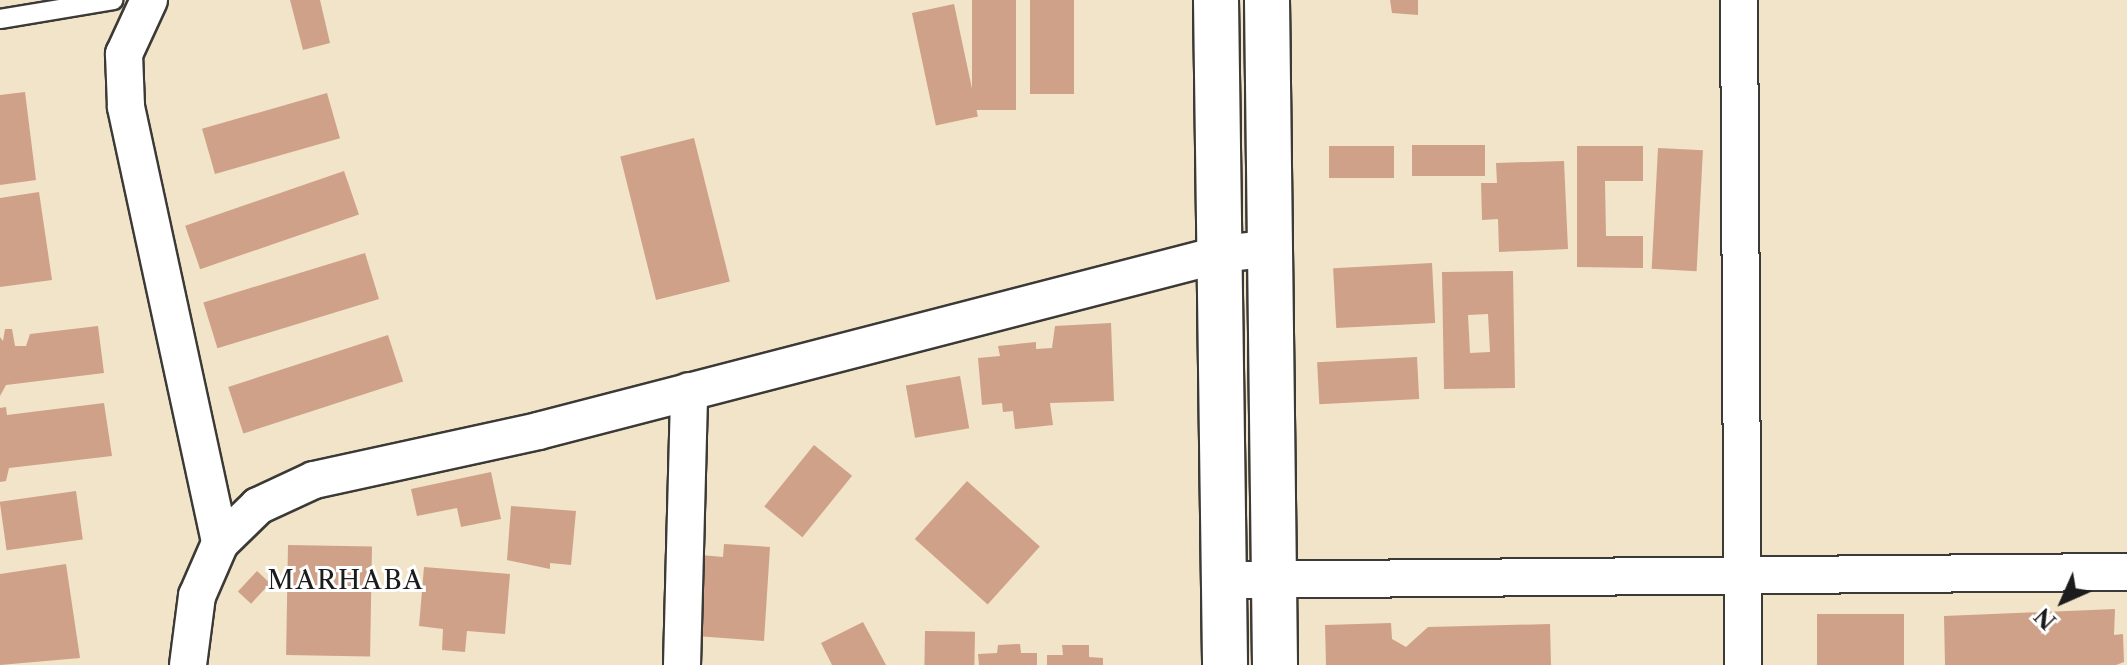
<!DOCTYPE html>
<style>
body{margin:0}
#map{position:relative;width:2127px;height:665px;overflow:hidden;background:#f1e4c9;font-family:"Libre Caslon Text",serif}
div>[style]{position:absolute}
.building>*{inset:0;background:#cfa188;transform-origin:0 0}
.roads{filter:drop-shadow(2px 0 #3c3a36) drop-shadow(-2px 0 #3c3a36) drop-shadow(0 2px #3c3a36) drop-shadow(0 -2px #3c3a36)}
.lane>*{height:18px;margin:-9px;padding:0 9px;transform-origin:9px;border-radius:9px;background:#fff}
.street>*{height:36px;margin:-18px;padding:0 18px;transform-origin:18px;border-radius:18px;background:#fff}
.secondary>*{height:44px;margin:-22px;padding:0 22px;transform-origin:22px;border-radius:22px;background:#fff}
span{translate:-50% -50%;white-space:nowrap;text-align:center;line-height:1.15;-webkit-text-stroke:6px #fff;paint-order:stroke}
.neighbourhood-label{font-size:26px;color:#1c1c1c;letter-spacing:2px}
.north{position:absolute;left:2023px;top:561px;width:80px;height:80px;-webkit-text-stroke:6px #fff;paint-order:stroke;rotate:225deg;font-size:22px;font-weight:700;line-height:32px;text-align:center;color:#1c1c1c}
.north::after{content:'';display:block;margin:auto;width:28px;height:36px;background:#1c1c1c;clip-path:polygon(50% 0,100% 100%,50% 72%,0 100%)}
</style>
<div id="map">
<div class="building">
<div style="clip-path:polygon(290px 0,320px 0,330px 43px,303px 50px)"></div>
<div style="left:972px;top:0;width:44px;height:110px"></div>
<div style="left:1030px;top:0;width:44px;height:94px"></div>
<div style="clip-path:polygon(1390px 0,1418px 0,1418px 15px,1392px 13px)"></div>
<div style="left:954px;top:4px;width:115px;height:43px;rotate:78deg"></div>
<div style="clip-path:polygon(25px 92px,36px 180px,0 185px,0 95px)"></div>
<div style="left:327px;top:93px;width:47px;height:130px;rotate:74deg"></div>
<div style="left:694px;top:138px;width:148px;height:76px;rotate:76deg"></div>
<div style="left:1412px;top:145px;width:73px;height:31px"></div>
<div style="left:1329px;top:146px;width:65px;height:32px"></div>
<div style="clip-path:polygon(1577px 146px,1643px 146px,1643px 181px,1605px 181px,1606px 236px,1643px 236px,1643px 268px,1577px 267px)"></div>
<div style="left:1658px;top:148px;width:45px;height:121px;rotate:3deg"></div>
<div style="clip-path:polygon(1564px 161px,1568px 249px,1499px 252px,1498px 219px,1482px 220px,1481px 183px,1497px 183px,1496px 163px)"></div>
<div style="left:344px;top:171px;width:46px;height:168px;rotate:71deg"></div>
<div style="clip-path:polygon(39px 192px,52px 280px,0 287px,0 198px)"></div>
<div style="left:365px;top:253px;width:48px;height:169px;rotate:73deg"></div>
<div style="left:1432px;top:263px;width:60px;height:99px;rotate:87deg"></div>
<div style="clip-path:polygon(evenodd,1513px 271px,1515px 388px,1444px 389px,1442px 272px,1513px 271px,1488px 314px,1490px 352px,1470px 353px,1468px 315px,1488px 314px)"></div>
<div style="clip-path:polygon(1111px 323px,1114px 401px,1050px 403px,1053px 425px,1015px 429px,1013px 411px,1003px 412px,1002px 403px,982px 405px,978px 358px,1000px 356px,998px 346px,1036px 342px,1036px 349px,1052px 348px,1055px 326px)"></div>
<div style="clip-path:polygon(98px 326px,104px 373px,6px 385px,0 396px,0 337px,3px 341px,5px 329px,12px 329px,15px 346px,26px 346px,30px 334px)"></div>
<div style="left:388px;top:335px;width:49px;height:168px;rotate:72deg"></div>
<div style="left:1417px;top:357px;width:42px;height:100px;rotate:87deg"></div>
<div style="left:960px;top:376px;width:53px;height:55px;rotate:80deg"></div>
<div style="clip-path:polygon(104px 403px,112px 456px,9px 468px,6px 481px,0 482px,0 408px,6px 407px,7px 415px)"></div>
<div style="left:814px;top:445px;width:49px;height:79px;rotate:39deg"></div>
<div style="clip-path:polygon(491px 472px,501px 519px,461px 527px,457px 508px,417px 516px,411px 489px)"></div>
<div style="left:967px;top:481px;width:98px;height:78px;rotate:42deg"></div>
<div style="left:76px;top:491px;width:49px;height:77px;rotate:82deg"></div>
<div style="clip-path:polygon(511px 506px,576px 511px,571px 565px,550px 563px,550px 569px,507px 560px)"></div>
<div style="clip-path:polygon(724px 544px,770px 547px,764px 641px,696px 636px,701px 555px,723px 557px)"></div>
<div style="left:288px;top:545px;width:84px;height:110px;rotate:1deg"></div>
<div style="clip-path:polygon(66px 564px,80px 658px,0 665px,0 574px)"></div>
<div style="clip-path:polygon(424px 567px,510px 574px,505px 634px,467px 631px,465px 652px,442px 650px,443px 629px,419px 626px)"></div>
<div style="left:257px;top:571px;width:18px;height:28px;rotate:43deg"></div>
<div style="clip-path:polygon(2115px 609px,2114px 635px,2123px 634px,2124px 662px,2116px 665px,1945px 665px,1944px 616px)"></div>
<div style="left:1904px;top:614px;width:51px;height:87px;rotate:90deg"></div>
<div style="clip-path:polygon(863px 622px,886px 665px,832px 665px,821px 643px)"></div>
<div style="clip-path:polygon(1391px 623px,1392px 639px,1406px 647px,1428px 627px,1550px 624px,1551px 665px,1326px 665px,1325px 625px)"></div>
<div style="left:925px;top:631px;width:50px;height:34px;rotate:1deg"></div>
<div style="clip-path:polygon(1020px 644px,1021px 653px,1037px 653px,1037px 665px,979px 665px,978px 654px,997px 653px,998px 645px)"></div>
<div style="clip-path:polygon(1062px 645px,1089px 645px,1089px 657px,1103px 658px,1103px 665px,1047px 665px,1047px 655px,1063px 655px)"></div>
</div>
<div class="roads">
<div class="lane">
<div style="left:0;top:19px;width:115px;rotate:-9.5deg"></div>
</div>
<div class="street">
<div style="left:149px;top:0;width:60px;rotate:114.8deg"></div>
<div style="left:124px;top:54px;width:53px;rotate:87.8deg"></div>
<div style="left:126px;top:107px;width:446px;rotate:77.8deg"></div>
<div style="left:1739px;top:0;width:665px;rotate:89.66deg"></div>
<div style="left:1222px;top:580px;width:905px;rotate:-0.51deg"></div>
<div style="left:188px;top:665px;width:70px;rotate:-82.6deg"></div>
<div style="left:197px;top:596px;width:58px;rotate:-66.5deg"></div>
<div style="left:220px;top:543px;width:53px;rotate:-44.2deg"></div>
<div style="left:258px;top:506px;width:62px;rotate:-24.9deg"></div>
<div style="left:314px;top:480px;width:229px;rotate:-12.3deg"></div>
<div style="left:538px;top:431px;width:707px;rotate:-14.51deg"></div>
<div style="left:1222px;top:254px;width:50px;rotate:-6.8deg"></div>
<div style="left:682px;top:665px;width:274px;rotate:-88.5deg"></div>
</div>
<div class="secondary">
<div style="left:1216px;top:0;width:665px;rotate:89.22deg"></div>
<div style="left:1267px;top:0;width:665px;rotate:89.31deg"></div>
</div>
</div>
<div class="neighbourhood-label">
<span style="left:346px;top:581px">MARHABA</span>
</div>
<div class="north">N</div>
</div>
